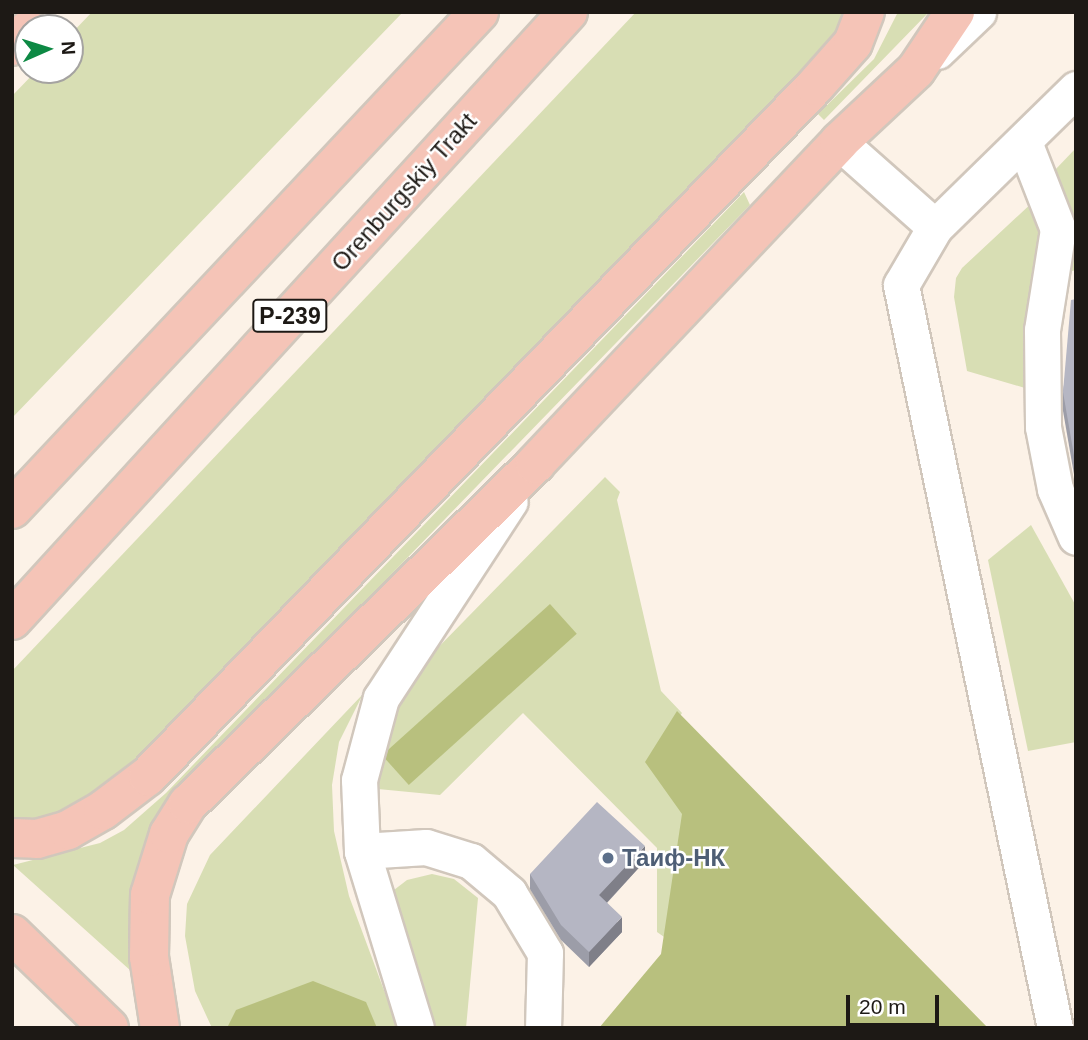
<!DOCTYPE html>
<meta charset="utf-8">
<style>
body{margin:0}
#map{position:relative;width:1088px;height:1040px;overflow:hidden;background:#fcf2e7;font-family:Arial,sans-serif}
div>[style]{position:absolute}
.green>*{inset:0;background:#d8deb4}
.forest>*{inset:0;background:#b8c07e;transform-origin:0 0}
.roads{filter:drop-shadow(2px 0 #d1c7bc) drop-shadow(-2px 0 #d1c7bc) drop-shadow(0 2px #d1c7bc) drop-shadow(0 -2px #d1c7bc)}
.minor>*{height:35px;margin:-17.5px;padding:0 17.5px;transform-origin:17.5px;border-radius:17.5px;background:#fff}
.major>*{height:38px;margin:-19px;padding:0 19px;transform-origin:19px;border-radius:19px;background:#f5c4b7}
.wall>*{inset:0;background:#9c9da8}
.shaded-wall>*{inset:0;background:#7f7f88}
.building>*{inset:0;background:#b5b6c3}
.dots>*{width:19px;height:19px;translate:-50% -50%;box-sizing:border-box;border:4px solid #fff;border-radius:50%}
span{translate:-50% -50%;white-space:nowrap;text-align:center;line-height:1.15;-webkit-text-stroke:5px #fff;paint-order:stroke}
.shield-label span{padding:2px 5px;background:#fff;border:2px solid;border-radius:5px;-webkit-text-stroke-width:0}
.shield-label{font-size:23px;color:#1d1915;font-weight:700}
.street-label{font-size:24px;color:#1d1915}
.service-label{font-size:24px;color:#4e5e75;font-weight:700}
.left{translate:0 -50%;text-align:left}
.frame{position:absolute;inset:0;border:14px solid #1d1915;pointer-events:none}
.north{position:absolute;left:14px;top:14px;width:70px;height:70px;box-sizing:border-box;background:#fff;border:2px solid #a5a3a1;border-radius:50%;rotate:87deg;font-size:19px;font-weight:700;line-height:28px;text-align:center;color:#1d1915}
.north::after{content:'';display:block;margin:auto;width:24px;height:32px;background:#0d8944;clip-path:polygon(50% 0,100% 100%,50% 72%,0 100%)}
.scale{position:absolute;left:846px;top:995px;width:93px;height:32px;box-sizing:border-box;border:4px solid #1d1915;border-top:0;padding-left:9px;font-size:21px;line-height:24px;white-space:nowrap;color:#1d1915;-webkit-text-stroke:5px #fff;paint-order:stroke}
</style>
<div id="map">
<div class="green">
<div style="clip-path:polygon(92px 12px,403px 12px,12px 418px,12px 96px,37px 70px,70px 70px,70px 35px)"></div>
<div style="clip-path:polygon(636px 12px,847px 12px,830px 40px,113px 795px,55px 820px,12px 821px,12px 671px)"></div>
<div style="clip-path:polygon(898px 12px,929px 12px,824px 120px,818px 114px,874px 59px)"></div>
<div style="clip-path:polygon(1076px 148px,1076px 270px,1072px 271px,1054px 171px)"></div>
<div style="clip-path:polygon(744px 192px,750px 205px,174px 798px,131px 938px,131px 971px,13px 865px,100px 843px,124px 830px,166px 793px)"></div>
<div style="clip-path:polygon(1035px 200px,1045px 254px,1026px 318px,1025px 388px,967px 371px,954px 297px,956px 278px,962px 268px)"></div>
<div style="clip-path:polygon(605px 477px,620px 492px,617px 500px,661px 691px,682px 713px,649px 762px,687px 813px,667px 939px,657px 932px,657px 848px,523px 713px,440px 795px,378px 789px,371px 774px,372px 747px,420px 666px)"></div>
<div style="clip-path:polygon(1031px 525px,1076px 606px,1076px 742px,1028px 751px,988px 560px)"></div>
<div style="clip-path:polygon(363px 694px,339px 742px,332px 785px,334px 831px,349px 896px,398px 1028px,212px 1028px,195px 991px,185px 936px,187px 904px,210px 855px)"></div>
<div style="clip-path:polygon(432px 874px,454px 879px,478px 898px,466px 1028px,428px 1028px,390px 911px,394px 890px,407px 880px)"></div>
</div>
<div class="forest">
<div style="left:550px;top:604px;width:40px;height:226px;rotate:48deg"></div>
<div style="clip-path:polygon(677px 711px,988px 1028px,599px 1028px,661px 954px,682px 814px,645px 762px)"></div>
<div style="clip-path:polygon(313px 981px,366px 1002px,377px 1028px,227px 1028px,236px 1010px)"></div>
</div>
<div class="roads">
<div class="minor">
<div style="left:937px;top:51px;width:57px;rotate:-43.6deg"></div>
<div style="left:839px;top:142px;width:128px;rotate:41.5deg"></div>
<div style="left:935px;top:227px;width:67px;rotate:120.4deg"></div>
<div style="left:901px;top:285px;width:759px;rotate:78.29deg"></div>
<div style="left:1024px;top:142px;width:93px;rotate:68.7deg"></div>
<div style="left:1058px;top:229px;width:102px;rotate:99deg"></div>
<div style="left:1042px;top:330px;width:97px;rotate:89.4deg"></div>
<div style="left:1043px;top:427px;width:63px;rotate:79deg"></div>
<div style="left:1055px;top:489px;width:52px;rotate:66.4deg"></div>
<div style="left:935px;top:227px;width:197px;rotate:-44.4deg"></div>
<div style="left:362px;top:851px;width:71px;rotate:-92.4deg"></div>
<div style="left:359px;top:780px;width:85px;rotate:-75deg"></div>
<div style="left:381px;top:698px;width:235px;rotate:-56.8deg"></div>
<div style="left:416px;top:1028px;width:185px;rotate:-107deg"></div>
<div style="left:362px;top:851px;width:64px;rotate:-3.6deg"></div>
<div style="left:426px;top:847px;width:47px;rotate:17.3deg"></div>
<div style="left:471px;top:861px;width:50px;rotate:40.1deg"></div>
<div style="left:509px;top:893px;width:70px;rotate:59deg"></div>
<div style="left:545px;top:953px;width:75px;rotate:91.5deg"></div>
</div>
<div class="major">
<div style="left:12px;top:46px;width:23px;rotate:-45deg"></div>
<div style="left:12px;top:509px;width:682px;rotate:-46.78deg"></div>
<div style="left:12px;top:620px;width:824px;rotate:-47.56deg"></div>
<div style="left:12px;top:838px;width:25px;rotate:2deg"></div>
<div style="left:37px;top:839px;width:32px;rotate:-16deg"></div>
<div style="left:68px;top:830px;width:40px;rotate:-29.7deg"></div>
<div style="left:103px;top:810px;width:56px;rotate:-37.1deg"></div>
<div style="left:148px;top:776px;width:960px;rotate:-45.97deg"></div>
<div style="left:815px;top:86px;width:57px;rotate:-48.5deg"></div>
<div style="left:853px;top:43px;width:33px;rotate:-69deg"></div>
<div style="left:12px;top:934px;width:135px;rotate:44.1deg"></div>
<div style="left:160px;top:1028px;width:72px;rotate:-98.8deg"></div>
<div style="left:149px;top:957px;width:62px;rotate:-89.1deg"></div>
<div style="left:150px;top:895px;width:64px;rotate:-72.7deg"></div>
<div style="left:169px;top:834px;width:36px;rotate:-58deg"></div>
<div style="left:188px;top:804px;width:486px;rotate:-44.4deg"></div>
<div style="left:535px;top:464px;width:443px;rotate:-46.6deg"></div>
<div style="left:839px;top:142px;width:105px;rotate:-43.1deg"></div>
<div style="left:916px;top:70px;width:70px;rotate:-56.1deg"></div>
</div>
</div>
<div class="wall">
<div style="clip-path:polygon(1076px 299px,1076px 486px,1063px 411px,1063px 392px)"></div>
<div style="clip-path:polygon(645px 861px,607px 903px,622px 932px,589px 967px,561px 940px,530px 889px,530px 874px)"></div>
</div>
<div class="shaded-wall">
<div style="clip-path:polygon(645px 846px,645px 861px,599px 911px,599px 895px)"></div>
<div style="clip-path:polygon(622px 917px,622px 932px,589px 967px,589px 952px)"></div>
</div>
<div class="building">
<div style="clip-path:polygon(1076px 299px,1076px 467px,1063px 392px,1071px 300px)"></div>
<div style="clip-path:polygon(597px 802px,645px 846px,599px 895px,622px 917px,589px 952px,561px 925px,530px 874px)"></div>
</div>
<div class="dots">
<div style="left:608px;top:858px;background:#5c6f8a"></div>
</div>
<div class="shield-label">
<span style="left:290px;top:316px">Р-239</span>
</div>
<div class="street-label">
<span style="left:404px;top:192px;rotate:-48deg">Orenburgskiy Trakt</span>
</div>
<div class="service-label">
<span class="left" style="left:622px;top:858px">Таиф-НК</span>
</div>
<div class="frame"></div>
<div class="north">N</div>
<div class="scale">20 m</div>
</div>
